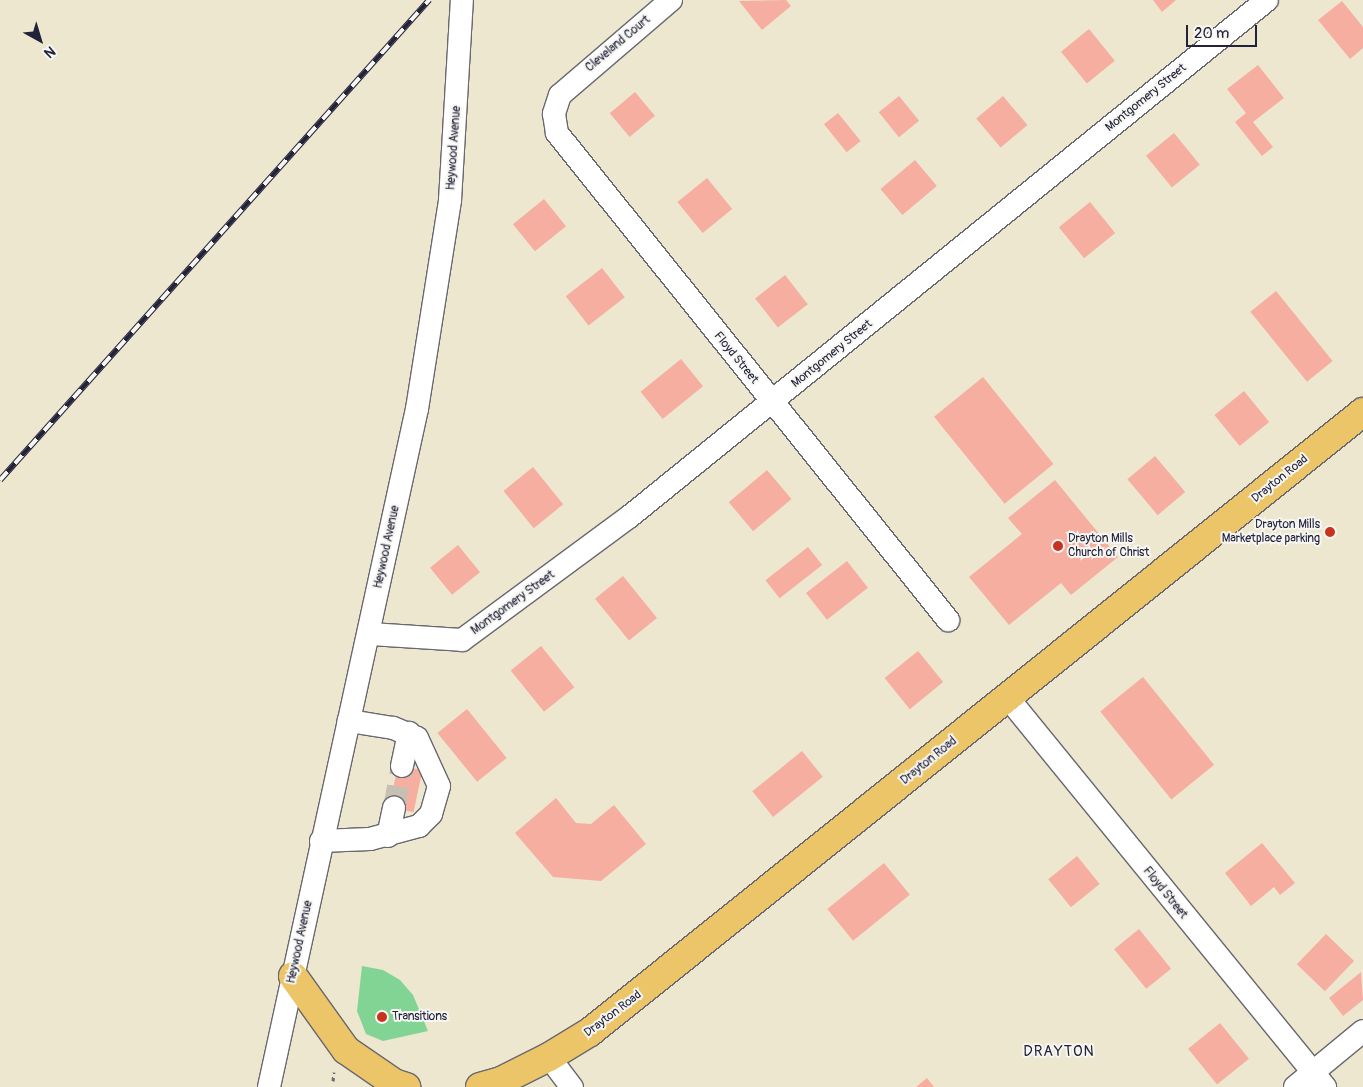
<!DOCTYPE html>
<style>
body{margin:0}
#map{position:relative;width:1363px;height:1087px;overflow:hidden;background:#eee7cf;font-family:Pangolin,sans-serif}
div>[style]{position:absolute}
.green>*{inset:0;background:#82d494}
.building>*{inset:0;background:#f6aea1;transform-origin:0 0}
.minor-tunnel>*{height:22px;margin-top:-11px;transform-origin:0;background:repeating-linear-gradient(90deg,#c5c0b1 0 22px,transparent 0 33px)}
.path>*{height:3px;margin-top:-1.5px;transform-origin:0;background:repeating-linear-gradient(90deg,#69676f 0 4px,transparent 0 8px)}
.roads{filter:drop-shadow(1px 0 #69676f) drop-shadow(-1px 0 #69676f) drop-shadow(0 1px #69676f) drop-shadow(0 -1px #69676f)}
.minor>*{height:22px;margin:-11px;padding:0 11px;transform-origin:11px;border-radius:11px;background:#fff}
.major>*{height:28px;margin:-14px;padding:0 14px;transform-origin:14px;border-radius:14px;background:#ecc569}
.rail>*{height:5.5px;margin-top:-2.75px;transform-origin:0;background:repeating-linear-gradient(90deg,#f6f6f2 0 11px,#22223b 0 22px);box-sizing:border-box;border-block:1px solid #22223b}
.dots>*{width:14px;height:14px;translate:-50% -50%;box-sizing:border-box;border:2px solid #f6f6f2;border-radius:50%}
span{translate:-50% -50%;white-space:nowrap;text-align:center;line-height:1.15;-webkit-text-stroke:4px #f6f6f2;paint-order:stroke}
.street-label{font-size:12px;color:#22223b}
.poi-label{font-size:12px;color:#22223b}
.right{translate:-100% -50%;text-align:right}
.left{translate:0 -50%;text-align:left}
.quarter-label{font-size:15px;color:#22223b;letter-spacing:1px}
.north{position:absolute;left:15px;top:15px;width:50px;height:50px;-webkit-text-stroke:4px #f6f6f2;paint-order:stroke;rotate:141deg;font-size:14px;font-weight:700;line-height:20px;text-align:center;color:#22223b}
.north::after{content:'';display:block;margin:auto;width:18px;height:22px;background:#22223b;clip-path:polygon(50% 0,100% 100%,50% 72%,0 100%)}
.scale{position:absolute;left:1186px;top:25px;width:71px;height:22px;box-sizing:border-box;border:2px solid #22223b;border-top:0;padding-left:6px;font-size:15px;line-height:18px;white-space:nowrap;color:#22223b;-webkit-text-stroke:4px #f6f6f2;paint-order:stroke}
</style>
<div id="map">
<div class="green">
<div style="clip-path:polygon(362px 966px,383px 970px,400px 980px,413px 995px,428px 1031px,383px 1041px,366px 1034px,357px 1011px)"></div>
</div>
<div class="building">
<div style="clip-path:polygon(786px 0,791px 6px,762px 30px,739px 1px)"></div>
<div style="clip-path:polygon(1153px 0,1176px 0,1162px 12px)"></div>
<div style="clip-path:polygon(1342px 1px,1363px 27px,1363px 48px,1350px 59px,1318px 20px)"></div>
<div style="left:1089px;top:29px;width:41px;height:36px;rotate:51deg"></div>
<div style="clip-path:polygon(1258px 65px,1284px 98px,1253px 122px,1273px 147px,1262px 156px,1235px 122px,1246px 113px,1227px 89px)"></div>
<div style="left:635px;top:92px;width:31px;height:33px;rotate:50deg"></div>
<div style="left:899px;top:96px;width:32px;height:26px;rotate:51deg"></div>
<div style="left:1003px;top:96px;width:38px;height:35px;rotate:50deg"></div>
<div style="left:838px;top:113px;width:36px;height:18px;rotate:51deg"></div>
<div style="left:1174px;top:133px;width:41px;height:36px;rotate:51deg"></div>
<div style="left:915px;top:160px;width:34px;height:45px;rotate:50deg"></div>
<div style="left:707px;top:178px;width:40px;height:38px;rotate:51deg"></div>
<div style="left:544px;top:199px;width:35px;height:40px;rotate:51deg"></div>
<div style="left:1090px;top:202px;width:40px;height:40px;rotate:51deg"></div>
<div style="left:602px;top:268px;width:37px;height:46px;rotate:52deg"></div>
<div style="left:785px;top:275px;width:37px;height:38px;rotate:52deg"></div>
<div style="left:1276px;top:291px;width:90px;height:33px;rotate:51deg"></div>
<div style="left:681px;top:359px;width:35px;height:52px;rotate:51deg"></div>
<div style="left:983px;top:377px;width:112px;height:63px;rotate:51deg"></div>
<div style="left:1244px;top:391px;width:40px;height:38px;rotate:51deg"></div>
<div style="left:1155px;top:456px;width:47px;height:36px;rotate:50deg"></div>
<div style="left:533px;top:467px;width:48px;height:38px;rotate:51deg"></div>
<div style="left:767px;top:470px;width:38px;height:50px;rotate:50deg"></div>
<div style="clip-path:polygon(1055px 480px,1118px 557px,1071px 595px,1061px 583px,1009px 625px,969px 577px,1022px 534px,1008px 518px)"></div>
<div style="left:458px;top:545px;width:35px;height:36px;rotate:51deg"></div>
<div style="left:808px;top:547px;width:23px;height:54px;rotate:52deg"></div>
<div style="left:847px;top:561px;width:34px;height:52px;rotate:52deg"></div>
<div style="left:623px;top:576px;width:54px;height:36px;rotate:51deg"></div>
<div style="left:541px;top:646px;width:53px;height:39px;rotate:51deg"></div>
<div style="left:918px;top:651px;width:40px;height:43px;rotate:51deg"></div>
<div style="left:1143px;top:677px;width:113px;height:55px;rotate:51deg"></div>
<div style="left:467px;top:709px;width:63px;height:38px;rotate:51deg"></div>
<div style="left:802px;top:751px;width:33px;height:64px;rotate:51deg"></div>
<div style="left:398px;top:765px;width:25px;height:43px;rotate:12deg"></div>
<div style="clip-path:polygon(556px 798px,576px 823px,591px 824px,614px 805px,646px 844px,601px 881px,553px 877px,515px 833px)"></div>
<div style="clip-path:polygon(1262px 843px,1295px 883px,1280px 895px,1274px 887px,1251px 906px,1225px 873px)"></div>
<div style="left:1077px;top:856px;width:36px;height:37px;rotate:51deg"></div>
<div style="left:884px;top:863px;width:41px;height:73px;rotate:51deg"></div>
<div style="left:1139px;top:929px;width:51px;height:32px;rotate:51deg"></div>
<div style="left:1326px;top:934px;width:39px;height:42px;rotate:44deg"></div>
<div style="clip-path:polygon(1361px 972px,1363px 1000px,1343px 1016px,1329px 998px)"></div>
<div style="left:1220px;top:1023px;width:46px;height:41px;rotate:51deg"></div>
<div style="clip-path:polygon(927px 1078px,934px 1087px,916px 1087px)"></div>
</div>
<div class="minor-tunnel">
<div style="left:394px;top:808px;width:43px;rotate:-79.2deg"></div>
</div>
<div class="path">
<div style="left:333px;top:1081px;width:9px;rotate:-84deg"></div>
</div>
<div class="roads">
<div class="minor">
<div style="left:671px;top:0;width:146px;rotate:139.4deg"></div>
<div style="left:560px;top:95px;width:20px;rotate:108deg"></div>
<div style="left:554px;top:114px;width:19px;rotate:81deg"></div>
<div style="left:557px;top:133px;width:625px;rotate:51.24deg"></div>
<div style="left:370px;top:634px;width:92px;rotate:3.7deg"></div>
<div style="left:462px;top:640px;width:207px;rotate:-36.4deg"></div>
<div style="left:629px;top:517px;width:821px;rotate:-39.02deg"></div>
<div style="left:1008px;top:698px;width:502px;rotate:50.82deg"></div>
<div style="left:402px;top:766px;width:34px;rotate:-78deg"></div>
<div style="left:388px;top:836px;width:29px;rotate:-78deg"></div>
<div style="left:321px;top:841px;width:49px;rotate:-2.3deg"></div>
<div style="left:370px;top:839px;width:51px;rotate:-14.9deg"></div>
<div style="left:419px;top:826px;width:17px;rotate:-45deg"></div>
<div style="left:431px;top:814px;width:29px;rotate:-74deg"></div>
<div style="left:439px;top:786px;width:53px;rotate:-114.6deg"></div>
<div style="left:417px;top:738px;width:26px;rotate:-157deg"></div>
<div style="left:393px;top:728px;width:45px;rotate:-171deg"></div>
<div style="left:549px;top:1057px;width:38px;rotate:53deg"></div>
<div style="left:269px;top:1087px;width:694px;rotate:-77.69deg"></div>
<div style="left:417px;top:409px;width:212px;rotate:-81deg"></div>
<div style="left:450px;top:200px;width:200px;rotate:-86.6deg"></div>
<div style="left:1295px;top:1087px;width:88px;rotate:-39.5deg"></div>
</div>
<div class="major">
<div style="left:293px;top:976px;width:91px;rotate:54.4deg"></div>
<div style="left:346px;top:1050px;width:58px;rotate:34.5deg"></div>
<div style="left:394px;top:1083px;width:13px;rotate:18deg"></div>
<div style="left:480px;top:1087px;width:22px;rotate:-16deg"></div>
<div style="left:501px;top:1081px;width:54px;rotate:-26.6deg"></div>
<div style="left:549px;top:1057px;width:48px;rotate:-31.4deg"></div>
<div style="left:590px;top:1032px;width:991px;rotate:-38.73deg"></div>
</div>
</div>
<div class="rail">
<div style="left:0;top:480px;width:644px;rotate:-48.21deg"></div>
</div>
<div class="dots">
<div style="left:1330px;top:532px;background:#c8321e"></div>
<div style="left:1058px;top:546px;background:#c8321e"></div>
<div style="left:382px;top:1017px;background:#c8321e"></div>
</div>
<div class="street-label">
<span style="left:618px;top:44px;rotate:-40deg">Cleveland Court</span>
<span style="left:1146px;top:98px;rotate:-39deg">Montgomery Street</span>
<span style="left:454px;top:148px;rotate:-86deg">Heywood Avenue</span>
<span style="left:832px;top:354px;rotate:-39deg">Montgomery Street</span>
<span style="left:736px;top:358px;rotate:51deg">Floyd Street</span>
<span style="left:1280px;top:479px;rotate:-39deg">Drayton Road</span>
<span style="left:387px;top:547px;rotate:-78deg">Heywood Avenue</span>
<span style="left:513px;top:603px;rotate:-36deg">Montgomery Street</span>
<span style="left:929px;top:761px;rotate:-39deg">Drayton Road</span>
<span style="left:1165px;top:893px;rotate:51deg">Floyd Street</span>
<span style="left:300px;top:942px;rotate:-78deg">Heywood Avenue</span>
<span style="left:613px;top:1014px;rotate:-37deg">Drayton Road</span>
</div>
<div class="poi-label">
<span class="right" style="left:1320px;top:532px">Drayton Mills<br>Marketplace parking</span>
<span class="left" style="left:1068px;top:546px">Drayton Mills<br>Church of Christ</span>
<span class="left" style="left:392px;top:1017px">Transitions</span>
</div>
<div class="quarter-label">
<span style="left:1059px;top:1052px">DRAYTON</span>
</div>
<div class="north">N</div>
<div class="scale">20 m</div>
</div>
